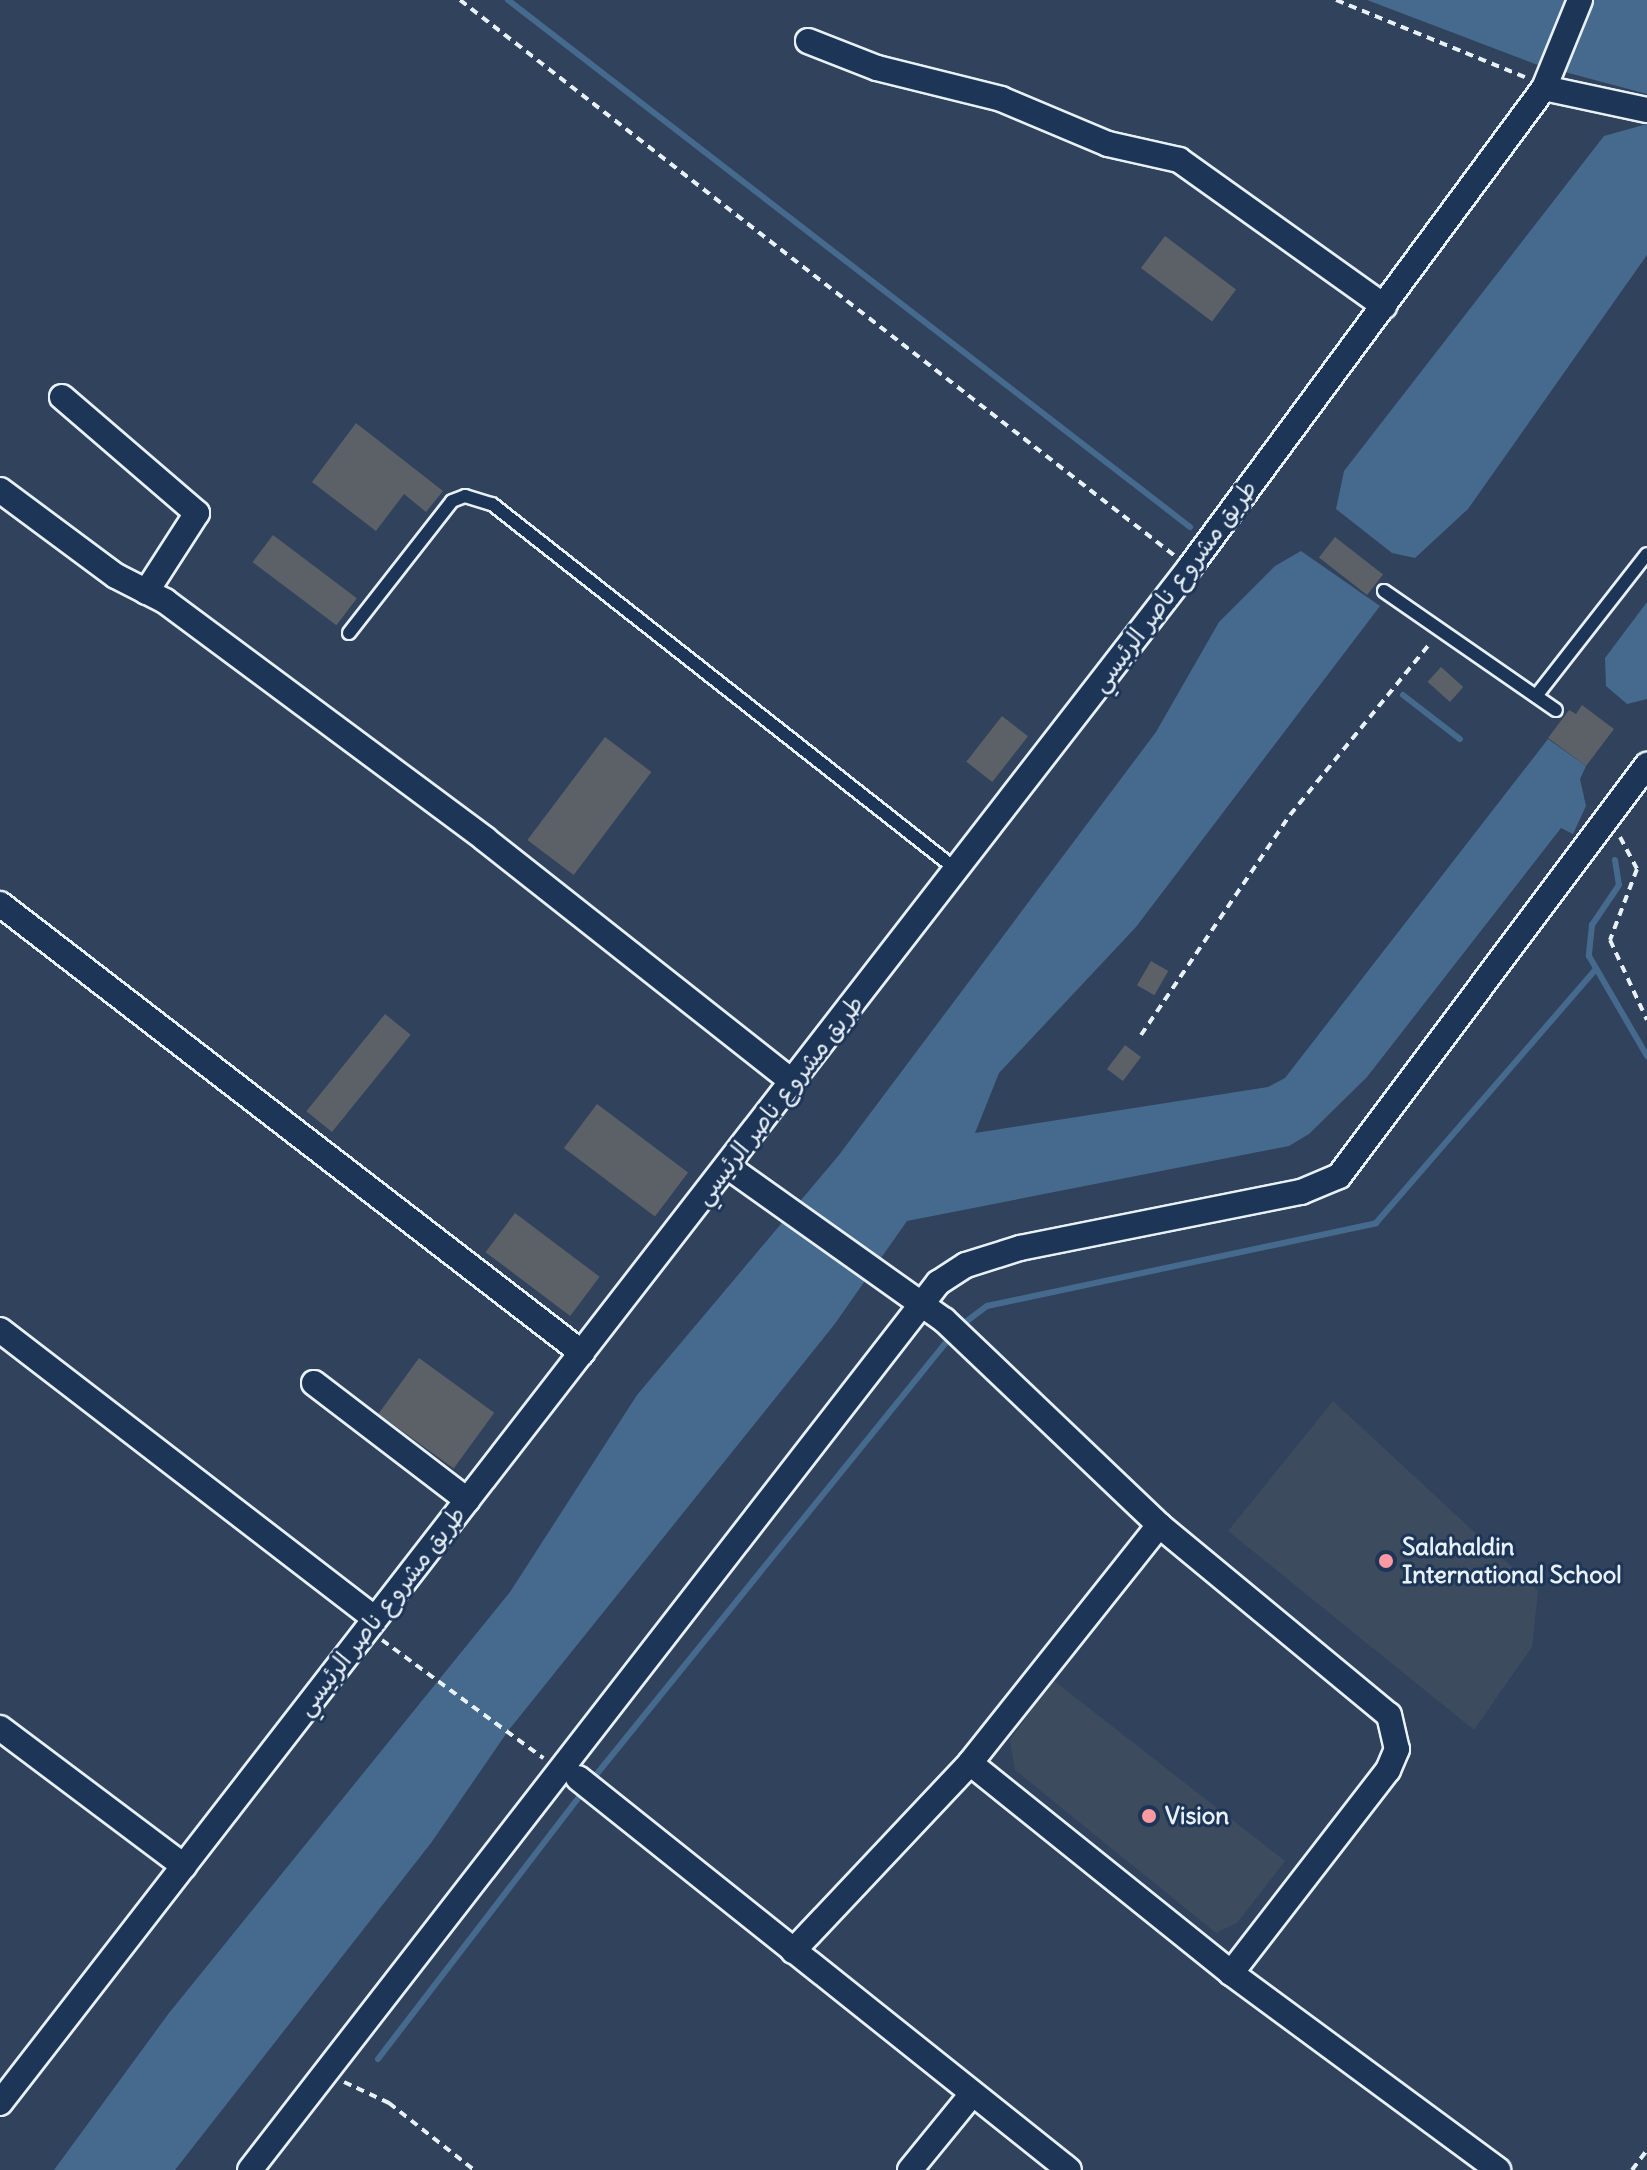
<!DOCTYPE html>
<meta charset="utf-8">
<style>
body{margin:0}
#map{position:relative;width:1647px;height:2170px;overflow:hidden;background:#30425c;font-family:Delius,"Playpen Sans Arabic",sans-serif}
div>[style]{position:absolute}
.built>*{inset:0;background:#3d4b5f}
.water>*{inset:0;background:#466a8d}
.stream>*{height:6px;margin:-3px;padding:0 3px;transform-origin:3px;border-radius:3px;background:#466a8d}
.building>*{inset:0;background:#5c6167;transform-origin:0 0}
.path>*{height:4px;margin-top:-2px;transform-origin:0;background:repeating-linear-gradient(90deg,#e8f1f8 0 8px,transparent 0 14px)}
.roads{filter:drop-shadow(2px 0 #e8f1f8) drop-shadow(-2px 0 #e8f1f8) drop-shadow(0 2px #e8f1f8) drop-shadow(0 -2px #e8f1f8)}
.service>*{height:12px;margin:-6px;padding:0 6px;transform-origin:6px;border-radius:6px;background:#1d3557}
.minor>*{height:24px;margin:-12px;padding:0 12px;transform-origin:12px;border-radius:12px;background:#1d3557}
.dots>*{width:22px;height:22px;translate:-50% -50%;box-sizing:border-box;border:4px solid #1d3557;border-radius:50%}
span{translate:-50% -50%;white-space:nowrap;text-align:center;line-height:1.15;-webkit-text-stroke:6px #1d3557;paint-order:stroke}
.street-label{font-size:24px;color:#e8f1f8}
.poi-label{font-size:24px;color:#e8f1f8;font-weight:700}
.left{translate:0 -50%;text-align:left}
</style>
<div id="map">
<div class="built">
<div style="clip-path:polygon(1333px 1401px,1538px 1591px,1532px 1647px,1474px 1730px,1228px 1531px)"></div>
<div style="clip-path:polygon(1053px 1680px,1285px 1861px,1237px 1923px,1216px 1933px,1015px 1770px,1010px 1740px)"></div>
</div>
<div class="water">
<div style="clip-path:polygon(1367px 0,1647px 0,1647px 94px,1535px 64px)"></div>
<div style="clip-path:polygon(1647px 124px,1647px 255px,1468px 509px,1415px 558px,1392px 553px,1336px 509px,1344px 471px,1604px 136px)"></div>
<div style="clip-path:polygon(1301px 551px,1380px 606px,1136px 927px,999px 1073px,975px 1133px,1268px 1087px,1285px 1078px,1548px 739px,1586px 766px,1580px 779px,1586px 806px,1573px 834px,1561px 828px,1367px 1077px,1309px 1134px,1289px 1146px,907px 1221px,834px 1325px,508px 1731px,431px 1843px,175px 2170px,54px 2170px,169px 2013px,510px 1592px,637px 1395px,839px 1155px,1156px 732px,1219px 622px,1275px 566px)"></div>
<div style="clip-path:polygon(1647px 602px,1647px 699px,1627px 704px,1606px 686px,1605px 658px)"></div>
</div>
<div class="stream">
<div style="left:508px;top:0;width:862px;rotate:37.69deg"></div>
<div style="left:1403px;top:695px;width:72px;rotate:37.7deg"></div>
<div style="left:1615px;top:860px;width:25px;rotate:81deg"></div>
<div style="left:1619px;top:885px;width:48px;rotate:124deg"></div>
<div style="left:1592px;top:925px;width:31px;rotate:96deg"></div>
<div style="left:1589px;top:956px;width:116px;rotate:59.9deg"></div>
<div style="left:959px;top:1327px;width:35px;rotate:-37deg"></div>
<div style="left:987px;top:1306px;width:398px;rotate:-12deg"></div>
<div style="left:1376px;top:1223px;width:335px;rotate:-49.1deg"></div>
<div style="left:592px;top:1780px;width:572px;rotate:-51.03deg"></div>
<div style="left:378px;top:2059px;width:340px;rotate:-52.5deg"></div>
</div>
<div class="building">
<div style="left:1165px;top:236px;width:89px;height:40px;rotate:37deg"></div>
<div style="clip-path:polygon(356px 423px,443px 491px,426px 512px,404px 494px,376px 531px,312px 482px)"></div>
<div style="left:273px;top:535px;width:105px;height:34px;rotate:37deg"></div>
<div style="left:1335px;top:537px;width:61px;height:26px;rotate:38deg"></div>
<div style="left:1441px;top:667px;width:30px;height:20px;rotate:42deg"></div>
<div style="clip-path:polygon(1582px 705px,1614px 729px,1586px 766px,1548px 738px,1569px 710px,1576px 714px)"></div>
<div style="left:1002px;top:716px;width:33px;height:58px;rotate:38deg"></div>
<div style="left:605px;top:737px;width:58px;height:129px;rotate:37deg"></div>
<div style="left:1151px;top:961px;width:20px;height:28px;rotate:30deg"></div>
<div style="left:385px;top:1014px;width:33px;height:125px;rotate:39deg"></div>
<div style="left:1125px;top:1045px;width:20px;height:30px;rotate:37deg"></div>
<div style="left:597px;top:1104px;width:114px;height:55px;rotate:37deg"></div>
<div style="left:515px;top:1213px;width:106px;height:49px;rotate:37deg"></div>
<div style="left:419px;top:1358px;width:93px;height:69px;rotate:36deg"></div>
</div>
<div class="path">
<div style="left:460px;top:0;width:906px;rotate:37.87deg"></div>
<div style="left:1336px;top:0;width:204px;rotate:22.2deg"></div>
<div style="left:1620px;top:837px;width:36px;rotate:62deg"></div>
<div style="left:1637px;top:869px;width:76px;rotate:110.8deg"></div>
<div style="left:1610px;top:940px;width:88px;rotate:65.2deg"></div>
<div style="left:1141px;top:1035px;width:266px;rotate:-55.9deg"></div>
<div style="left:1290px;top:815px;width:223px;rotate:-50.8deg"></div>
<div style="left:382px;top:1640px;width:200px;rotate:36.2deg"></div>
<div style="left:344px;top:2082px;width:50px;rotate:25deg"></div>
<div style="left:389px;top:2103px;width:108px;rotate:38.2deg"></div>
<div style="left:1632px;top:2170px;width:25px;rotate:-53deg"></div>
</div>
<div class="roads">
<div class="service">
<div style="left:1384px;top:591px;width:209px;rotate:34.7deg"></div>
<div style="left:349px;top:633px;width:167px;rotate:-52deg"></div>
<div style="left:452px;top:501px;width:14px;rotate:-21deg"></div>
<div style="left:465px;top:496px;width:28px;rotate:17deg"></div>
<div style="left:492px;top:504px;width:592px;rotate:38.21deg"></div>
<div style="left:1536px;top:696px;width:180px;rotate:-52deg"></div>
</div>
<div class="minor">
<div style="left:1580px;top:0;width:95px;rotate:112.2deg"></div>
<div style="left:1544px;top:88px;width:105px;rotate:12.1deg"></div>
<div style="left:808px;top:41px;width:74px;rotate:21.4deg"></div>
<div style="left:877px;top:68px;width:128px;rotate:14deg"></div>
<div style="left:1001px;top:99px;width:116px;rotate:22.8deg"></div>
<div style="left:1108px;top:144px;width:73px;rotate:12.7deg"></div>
<div style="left:1179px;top:160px;width:252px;rotate:35.5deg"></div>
<div style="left:62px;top:397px;width:178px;rotate:40.7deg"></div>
<div style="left:197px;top:513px;width:94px;rotate:122.8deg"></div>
<div style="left:0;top:490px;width:144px;rotate:36.6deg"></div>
<div style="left:116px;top:576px;width:55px;rotate:27deg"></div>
<div style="left:165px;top:601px;width:399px;rotate:36.6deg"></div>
<div style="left:485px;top:839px;width:392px;rotate:38.3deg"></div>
<div style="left:0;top:904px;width:735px;rotate:37.65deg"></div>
<div style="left:727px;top:1166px;width:266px;rotate:35.4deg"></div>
<div style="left:944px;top:1320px;width:297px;rotate:43.6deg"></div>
<div style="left:1159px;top:1525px;width:298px;rotate:39.6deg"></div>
<div style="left:1389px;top:1715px;width:35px;rotate:77deg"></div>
<div style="left:1397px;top:1749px;width:23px;rotate:113deg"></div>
<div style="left:1388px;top:1770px;width:257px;rotate:127.7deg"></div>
<div style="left:0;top:1330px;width:473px;rotate:37.6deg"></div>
<div style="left:314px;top:1383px;width:193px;rotate:37.4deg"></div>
<div style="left:0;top:1728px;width:230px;rotate:36.9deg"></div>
<div style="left:970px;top:1763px;width:335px;rotate:38.8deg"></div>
<div style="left:1231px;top:1973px;width:332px;rotate:36.4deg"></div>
<div style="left:578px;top:1778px;width:628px;rotate:38.6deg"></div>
<div style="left:793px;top:1951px;width:258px;rotate:-46.7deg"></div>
<div style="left:970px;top:1763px;width:304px;rotate:-51.5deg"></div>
<div style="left:0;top:2103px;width:1943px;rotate:-52.23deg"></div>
<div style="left:1190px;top:567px;width:596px;rotate:-53.53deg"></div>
<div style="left:250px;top:2170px;width:1123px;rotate:-52.2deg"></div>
<div style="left:938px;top:1283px;width:33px;rotate:-33deg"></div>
<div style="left:966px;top:1265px;width:57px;rotate:-17.5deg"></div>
<div style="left:1020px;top:1248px;width:287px;rotate:-11.3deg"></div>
<div style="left:1301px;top:1192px;width:41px;rotate:-22.8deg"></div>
<div style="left:1339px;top:1176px;width:514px;rotate:-53.15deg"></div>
<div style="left:910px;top:2170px;width:98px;rotate:-50.8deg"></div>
</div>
</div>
<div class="dots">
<div style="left:1386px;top:1561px;background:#ff9aa2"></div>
<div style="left:1149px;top:1816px;background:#ff9aa2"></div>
</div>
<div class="street-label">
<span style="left:1174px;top:586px;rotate:-53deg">طريق مشروع ناصر الرئيسي</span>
<span style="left:779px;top:1100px;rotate:-52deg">طريق مشروع ناصر الرئيسي</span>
<span style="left:381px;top:1611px;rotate:-52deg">طريق مشروع ناصر الرئيسي</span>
</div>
<div class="poi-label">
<span class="left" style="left:1402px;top:1561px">Salahaldin<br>International School</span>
<span class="left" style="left:1165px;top:1816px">Vision</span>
</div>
</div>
